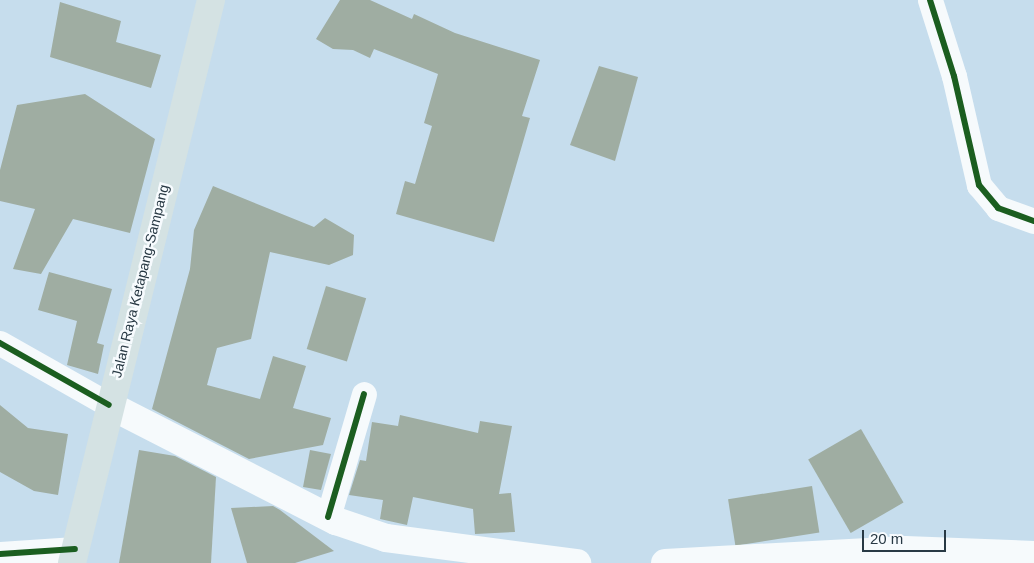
<!DOCTYPE html>
<style>
body{margin:0}
#map{position:relative;width:1034px;height:563px;overflow:hidden;background:#c6dded;font-family:Helvetica,sans-serif}
div>[style]{position:absolute}
.building>*{inset:0;background:#9fada2;transform-origin:0 0}
.street>*{height:25px;margin:-12.5px;padding:0 12.5px;transform-origin:12.5px;border-radius:12.5px;background:#f6fafc}
.secondary>*{height:28px;margin:-14px;padding:0 14px;transform-origin:14px;border-radius:14px;background:#f6fafc}
.primary>*{height:28px;margin:-14px;padding:0 14px;transform-origin:14px;border-radius:14px;background:#d4e2e3}
.cycleway>*{height:6px;margin:-3px;padding:0 3px;transform-origin:3px;border-radius:3px;background:#1b5e20}
span{translate:-50% -50%;white-space:nowrap;text-align:center;line-height:1.15;-webkit-text-stroke:5px #f7fbfe;paint-order:stroke}
.street-label{font-size:14px;color:#283944}
.scale{position:absolute;left:862px;top:530px;width:84px;height:22px;box-sizing:border-box;border:2px solid #283944;border-top:0;padding-left:6px;font-size:15px;line-height:18px;white-space:nowrap;color:#283944;-webkit-text-stroke:4px #f7fbfe;paint-order:stroke}
</style>
<div id="map">
<div class="building">
<div style="clip-path:polygon(340px 0,370px 0,412px 19px,414px 14px,455px 33px,540px 60px,522px 116px,530px 118px,494px 242px,396px 214px,405px 181px,415px 184px,432px 126px,424px 123px,438px 74px,374px 49px,370px 58px,353px 50px,333px 49px,316px 39px)"></div>
<div style="clip-path:polygon(60px 2px,121px 21px,116px 42px,161px 55px,151px 88px,50px 57px)"></div>
<div style="clip-path:polygon(599px 66px,638px 77px,615px 161px,570px 145px)"></div>
<div style="clip-path:polygon(85px 94px,155px 139px,130px 233px,73px 219px,41px 274px,13px 269px,35px 209px,0 201px,0 170px,17px 105px)"></div>
<div style="clip-path:polygon(213px 186px,314px 227px,325px 218px,354px 235px,353px 255px,329px 265px,270px 252px,251px 339px,217px 348px,207px 385px,260px 399px,273px 356px,306px 366px,293px 408px,331px 418px,323px 445px,249px 459px,152px 409px,190px 269px,194px 230px)"></div>
<div style="clip-path:polygon(49px 272px,112px 289px,97px 343px,104px 345px,98px 374px,67px 365px,77px 321px,38px 310px)"></div>
<div style="left:326px;top:286px;width:42px;height:66px;rotate:17deg"></div>
<div style="clip-path:polygon(0 405px,28px 428px,68px 434px,58px 495px,34px 491px,0 472px)"></div>
<div style="clip-path:polygon(400px 415px,478px 433px,480px 421px,512px 426px,499px 494px,511px 493px,515px 532px,475px 534px,473px 509px,413px 497px,407px 525px,380px 519px,383px 500px,349px 495px,360px 460px,366px 461px,372px 422px,398px 426px)"></div>
<div style="left:861px;top:429px;width:85px;height:61px;rotate:60deg"></div>
<div style="clip-path:polygon(139px 450px,175px 456px,216px 477px,211px 563px,119px 563px)"></div>
<div style="clip-path:polygon(310px 450px,331px 454px,321px 490px,303px 487px)"></div>
<div style="left:812px;top:486px;width:47px;height:85px;rotate:81deg"></div>
<div style="clip-path:polygon(273px 506px,280px 510px,334px 551px,295px 563px,247px 563px,231px 508px)"></div>
</div>
<div class="street">
<div style="left:930px;top:0;width:80px;rotate:72.5deg"></div>
<div style="left:954px;top:76px;width:112px;rotate:77.1deg"></div>
<div style="left:979px;top:185px;width:30px;rotate:50deg"></div>
<div style="left:998px;top:208px;width:38px;rotate:20deg"></div>
<div style="left:0;top:343px;width:125px;rotate:29.6deg"></div>
<div style="left:328px;top:517px;width:128px;rotate:-73.7deg"></div>
<div style="left:0;top:554px;width:75px;rotate:-3.8deg"></div>
</div>
<div class="secondary">
<div style="left:109px;top:405px;width:255px;rotate:27.1deg"></div>
<div style="left:336px;top:521px;width:53px;rotate:18.8deg"></div>
<div style="left:386px;top:538px;width:193px;rotate:7.5deg"></div>
<div style="left:665px;top:563px;width:240px;rotate:-3.1deg"></div>
<div style="left:905px;top:550px;width:129px;rotate:2.2deg"></div>
</div>
<div class="primary">
<div style="left:72px;top:563px;width:580px;rotate:-76.13deg"></div>
</div>
<div class="cycleway">
<div style="left:930px;top:0;width:80px;rotate:72.5deg"></div>
<div style="left:954px;top:76px;width:112px;rotate:77.1deg"></div>
<div style="left:979px;top:185px;width:30px;rotate:50deg"></div>
<div style="left:998px;top:208px;width:38px;rotate:20deg"></div>
<div style="left:0;top:343px;width:125px;rotate:29.6deg"></div>
<div style="left:328px;top:517px;width:128px;rotate:-73.7deg"></div>
<div style="left:0;top:554px;width:75px;rotate:-3.8deg"></div>
</div>
<div class="street-label">
<span style="left:140px;top:281px;rotate:-76deg">Jalan Raya Ketapang-Sampang</span>
</div>
<div class="scale">20 m</div>
</div>
